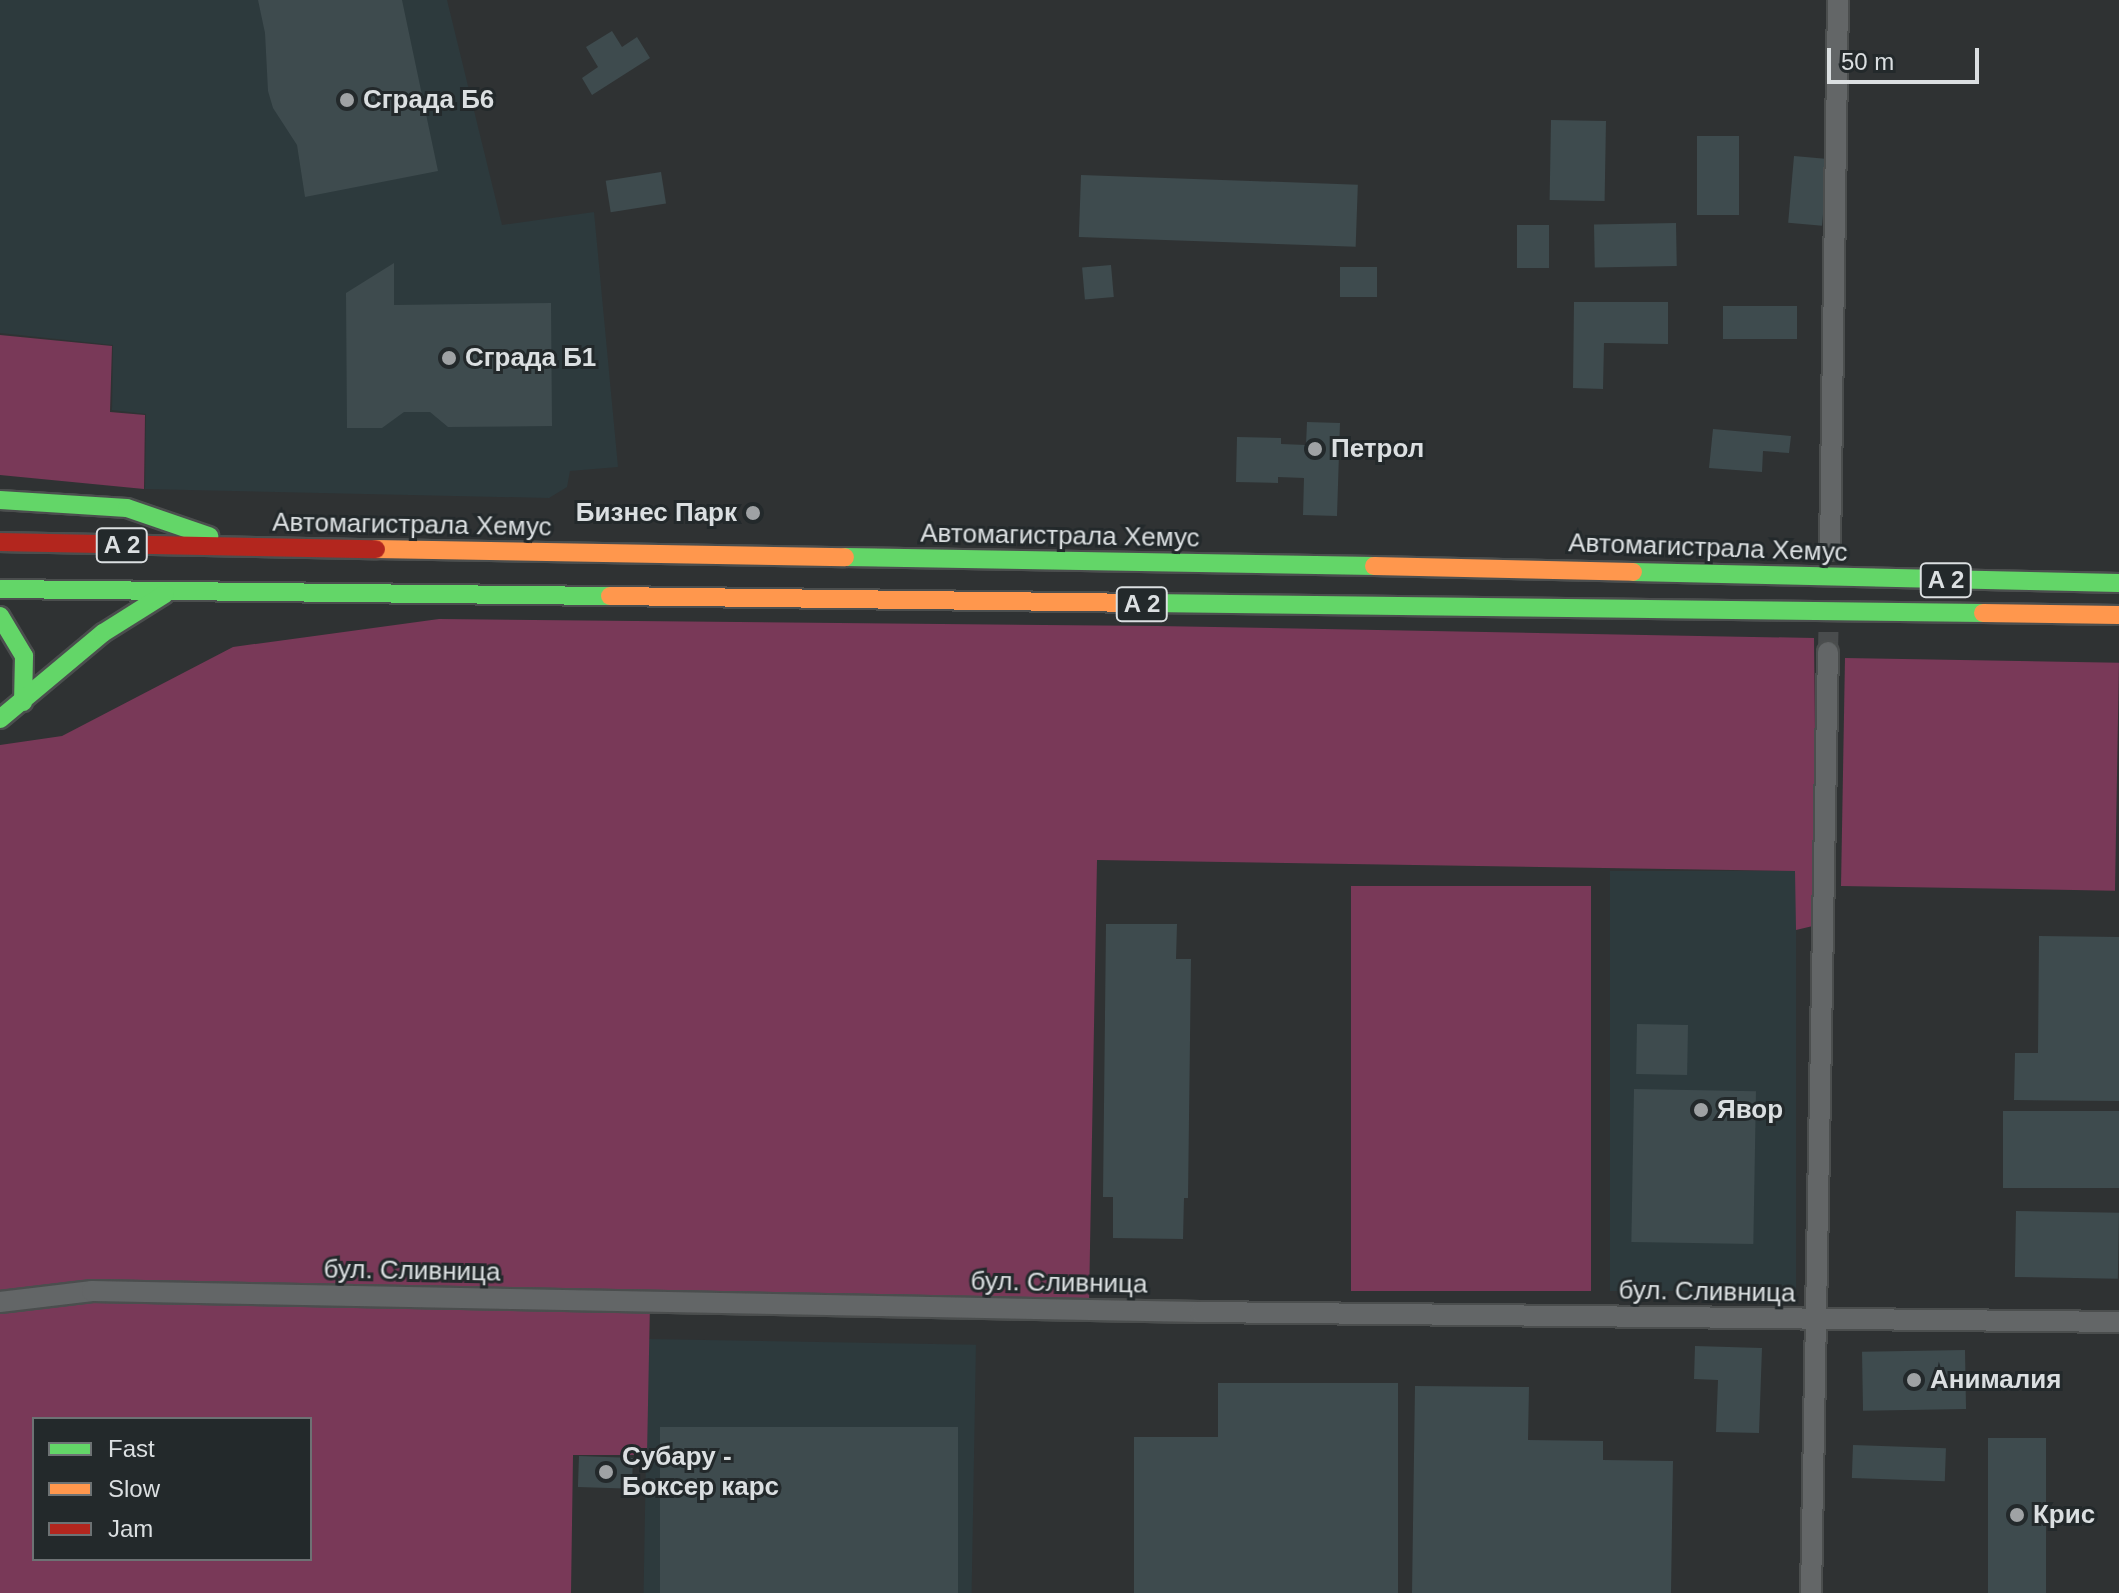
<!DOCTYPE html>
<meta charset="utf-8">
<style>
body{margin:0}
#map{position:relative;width:2119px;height:1593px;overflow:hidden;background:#2f3233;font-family:Arial,sans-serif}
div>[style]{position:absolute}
.built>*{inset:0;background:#2d3a3d;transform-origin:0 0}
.green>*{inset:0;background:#793958;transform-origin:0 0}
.building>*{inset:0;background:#3e4b4e;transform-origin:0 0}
.street-tunnel>*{height:20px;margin-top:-10px;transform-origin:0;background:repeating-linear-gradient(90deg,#494c4d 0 20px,transparent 0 30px)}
.roads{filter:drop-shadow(2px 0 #4b4e4e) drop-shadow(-2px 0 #4b4e4e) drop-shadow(0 2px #4b4e4e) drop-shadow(0 -2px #4b4e4e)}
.street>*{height:20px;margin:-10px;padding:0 10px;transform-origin:10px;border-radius:10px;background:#636667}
.fast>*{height:18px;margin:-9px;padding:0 9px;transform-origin:9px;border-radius:9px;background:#63d668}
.slow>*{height:18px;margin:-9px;padding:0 9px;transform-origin:9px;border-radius:9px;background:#ff974d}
.jam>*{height:18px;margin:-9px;padding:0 9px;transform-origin:9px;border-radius:9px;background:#b3261e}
.dots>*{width:22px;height:22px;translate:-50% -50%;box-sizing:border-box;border:4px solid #23292b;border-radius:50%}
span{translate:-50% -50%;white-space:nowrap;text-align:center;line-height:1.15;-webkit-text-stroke:6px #23292b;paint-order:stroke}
.shield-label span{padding:2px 6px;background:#23292b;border:2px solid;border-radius:6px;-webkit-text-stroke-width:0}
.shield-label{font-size:24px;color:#dbdfe1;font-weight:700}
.poi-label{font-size:26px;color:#dbdfe1;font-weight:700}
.left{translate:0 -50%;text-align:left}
.right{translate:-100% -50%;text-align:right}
.street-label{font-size:26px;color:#dbdfe1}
.legend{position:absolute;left:32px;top:1417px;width:280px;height:144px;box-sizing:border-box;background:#23292b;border:2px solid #6d7274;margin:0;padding:10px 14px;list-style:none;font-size:24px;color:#dbdfe1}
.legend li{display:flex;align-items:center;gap:16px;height:40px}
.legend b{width:40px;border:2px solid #6d7274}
.scale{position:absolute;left:1827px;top:48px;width:152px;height:36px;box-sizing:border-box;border:4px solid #dbdfe1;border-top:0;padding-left:10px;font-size:24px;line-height:28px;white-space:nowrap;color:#dbdfe1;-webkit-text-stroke:6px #23292b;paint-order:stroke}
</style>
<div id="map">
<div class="built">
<div style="clip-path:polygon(0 0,447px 0,502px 225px,594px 212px,618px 467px,570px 471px,567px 487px,549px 498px,145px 489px,146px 414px,112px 410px,113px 345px,0 333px)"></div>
<div style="left:1610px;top:871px;width:186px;height:420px"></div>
<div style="left:648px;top:1339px;width:328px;height:254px;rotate:1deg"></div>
</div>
<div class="green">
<div style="clip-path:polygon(0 335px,112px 346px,110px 412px,145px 415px,144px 489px,0 475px)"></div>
<div style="clip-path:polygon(evenodd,439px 619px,1157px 626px,1814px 638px,1817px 925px,1796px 930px,1795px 871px,1097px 860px,1089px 1303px,650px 1303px,647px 1455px,573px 1455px,571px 1593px,0 1593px,0 745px,62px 736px,233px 647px,439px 619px,34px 1419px,310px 1419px,310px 1559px,34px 1559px,34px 1419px)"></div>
<div style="left:1845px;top:658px;width:274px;height:228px;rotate:1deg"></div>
<div style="left:1351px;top:886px;width:240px;height:405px"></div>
</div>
<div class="building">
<div style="clip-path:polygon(258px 0,402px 0,438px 171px,305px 197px,297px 145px,273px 108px,268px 91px,265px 33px)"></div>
<div style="clip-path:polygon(612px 31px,622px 47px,637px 37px,650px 58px,592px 95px,582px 78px,598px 67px,586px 47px)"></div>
<div style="left:1551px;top:120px;width:55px;height:80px;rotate:1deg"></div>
<div style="left:1697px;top:136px;width:42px;height:79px"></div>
<div style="left:1794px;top:156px;width:34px;height:67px;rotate:5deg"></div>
<div style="left:661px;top:172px;width:32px;height:56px;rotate:81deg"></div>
<div style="left:1081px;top:175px;width:277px;height:62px;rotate:2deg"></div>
<div style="left:1676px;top:223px;width:43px;height:82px;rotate:89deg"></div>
<div style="left:1517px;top:225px;width:32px;height:43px"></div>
<div style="clip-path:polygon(394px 263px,394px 305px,551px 303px,552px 426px,448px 427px,430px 412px,404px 412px,382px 428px,347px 428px,346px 293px)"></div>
<div style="left:1111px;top:265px;width:32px;height:29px;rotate:85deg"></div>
<div style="left:1377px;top:267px;width:30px;height:37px;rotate:90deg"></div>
<div style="clip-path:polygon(1574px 302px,1668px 302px,1668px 344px,1604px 343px,1603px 389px,1573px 388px)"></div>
<div style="left:1723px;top:306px;width:74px;height:33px"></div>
<div style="clip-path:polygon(1307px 422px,1340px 423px,1337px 516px,1303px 515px,1304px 478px,1278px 477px,1278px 483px,1236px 482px,1237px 437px,1281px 438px,1281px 444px,1306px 445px)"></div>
<div style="clip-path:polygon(1713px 429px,1791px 436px,1789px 453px,1763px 451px,1762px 472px,1709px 468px)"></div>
<div style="clip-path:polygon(1106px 924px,1177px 924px,1176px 959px,1191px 959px,1188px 1198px,1184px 1198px,1183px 1239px,1113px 1238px,1113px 1197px,1103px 1197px)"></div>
<div style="clip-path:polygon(2039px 936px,2119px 937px,2119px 1101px,2014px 1100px,2015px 1053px,2038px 1053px)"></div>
<div style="left:1637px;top:1024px;width:51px;height:50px;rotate:1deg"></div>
<div style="left:1634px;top:1089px;width:122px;height:153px;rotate:1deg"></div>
<div style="left:2119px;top:1111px;width:77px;height:116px;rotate:90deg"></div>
<div style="left:2016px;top:1211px;width:103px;height:66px;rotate:1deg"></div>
<div style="clip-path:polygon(1695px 1346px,1762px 1348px,1759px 1433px,1716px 1432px,1718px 1380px,1694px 1379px)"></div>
<div style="left:1965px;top:1350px;width:59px;height:103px;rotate:89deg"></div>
<div style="clip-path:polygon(1218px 1383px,1398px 1383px,1398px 1593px,1134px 1593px,1134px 1437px,1218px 1437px)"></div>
<div style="clip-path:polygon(1415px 1386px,1529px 1387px,1528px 1440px,1603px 1441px,1603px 1460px,1673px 1461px,1671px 1593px,1412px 1593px)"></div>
<div style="left:660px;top:1427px;width:298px;height:166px"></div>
<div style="left:1988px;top:1438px;width:58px;height:155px"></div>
<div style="left:1853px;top:1445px;width:93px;height:33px;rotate:2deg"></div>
<div style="left:579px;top:1456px;width:54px;height:31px;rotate:2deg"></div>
</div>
<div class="street-tunnel">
<div style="left:1828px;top:652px;width:48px;rotate:-88.8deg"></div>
</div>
<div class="roads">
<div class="street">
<div style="left:1830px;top:550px;width:550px;rotate:-89.17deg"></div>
<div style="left:0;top:1302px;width:93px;rotate:-6.8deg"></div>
<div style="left:92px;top:1291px;width:1108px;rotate:1.09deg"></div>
<div style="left:1200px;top:1312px;width:919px;rotate:0.62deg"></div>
<div style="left:1811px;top:1593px;width:941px;rotate:-88.97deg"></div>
</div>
<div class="fast">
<div style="left:0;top:500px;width:127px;rotate:3.6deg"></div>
<div style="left:127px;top:508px;width:87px;rotate:18.9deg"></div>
<div style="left:845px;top:557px;width:529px;rotate:0.97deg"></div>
<div style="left:1633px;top:572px;width:486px;rotate:1.3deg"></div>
<div style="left:0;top:589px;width:610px;rotate:0.66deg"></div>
<div style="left:1148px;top:603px;width:835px;rotate:0.69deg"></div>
<div style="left:0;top:616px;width:47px;rotate:59deg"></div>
<div style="left:24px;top:656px;width:46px;rotate:91.2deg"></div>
<div style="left:0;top:719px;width:134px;rotate:-39.9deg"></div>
<div style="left:103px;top:633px;width:73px;rotate:-32.2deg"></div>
</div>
<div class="slow">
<div style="left:376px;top:549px;width:469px;rotate:1deg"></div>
<div style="left:1374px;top:566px;width:259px;rotate:1.3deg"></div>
<div style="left:610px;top:596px;width:538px;rotate:0.75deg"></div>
<div style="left:1983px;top:613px;width:136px;rotate:0.8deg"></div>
</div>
<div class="jam">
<div style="left:0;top:542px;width:376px;rotate:1.1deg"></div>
</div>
</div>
<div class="dots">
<div style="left:347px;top:100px;background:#9fa2a4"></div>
<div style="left:449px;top:358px;background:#9fa2a4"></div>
<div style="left:1315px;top:449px;background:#9fa2a4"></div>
<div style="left:753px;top:513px;background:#9fa2a4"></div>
<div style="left:1701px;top:1110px;background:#9fa2a4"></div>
<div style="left:1914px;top:1380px;background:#9fa2a4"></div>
<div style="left:606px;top:1472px;background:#9fa2a4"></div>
<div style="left:2017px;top:1515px;background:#9fa2a4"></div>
</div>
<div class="shield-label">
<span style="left:122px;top:545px">A 2</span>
<span style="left:1946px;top:580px">A 2</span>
<span style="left:1142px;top:604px">A 2</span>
</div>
<div class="poi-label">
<span class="left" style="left:363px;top:100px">Сграда Б6</span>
<span class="left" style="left:465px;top:358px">Сграда Б1</span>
<span class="left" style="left:1331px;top:449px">Петрол</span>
<span class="right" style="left:737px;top:513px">Бизнес Парк</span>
<span class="left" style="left:1717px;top:1110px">Явор</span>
<span class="left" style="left:1930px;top:1380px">Анималия</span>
<span class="left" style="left:622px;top:1472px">Субару -<br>Боксер карс</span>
<span class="left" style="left:2033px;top:1515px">Крис</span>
</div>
<div class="street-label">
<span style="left:412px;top:525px;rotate:1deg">Автомагистрала Хемус</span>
<span style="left:1060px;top:536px;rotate:1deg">Автомагистрала Хемус</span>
<span style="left:1708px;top:548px;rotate:2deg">Автомагистрала Хемус</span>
<span style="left:412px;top:1271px;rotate:1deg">бул. Сливница</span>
<span style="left:1059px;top:1283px;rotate:1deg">бул. Сливница</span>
<span style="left:1707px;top:1292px;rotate:1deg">бул. Сливница</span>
</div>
<ul class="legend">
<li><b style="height:10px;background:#63d668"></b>Fast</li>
<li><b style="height:10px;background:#ff974d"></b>Slow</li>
<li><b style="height:10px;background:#b3261e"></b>Jam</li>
</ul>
<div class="scale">50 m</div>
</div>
